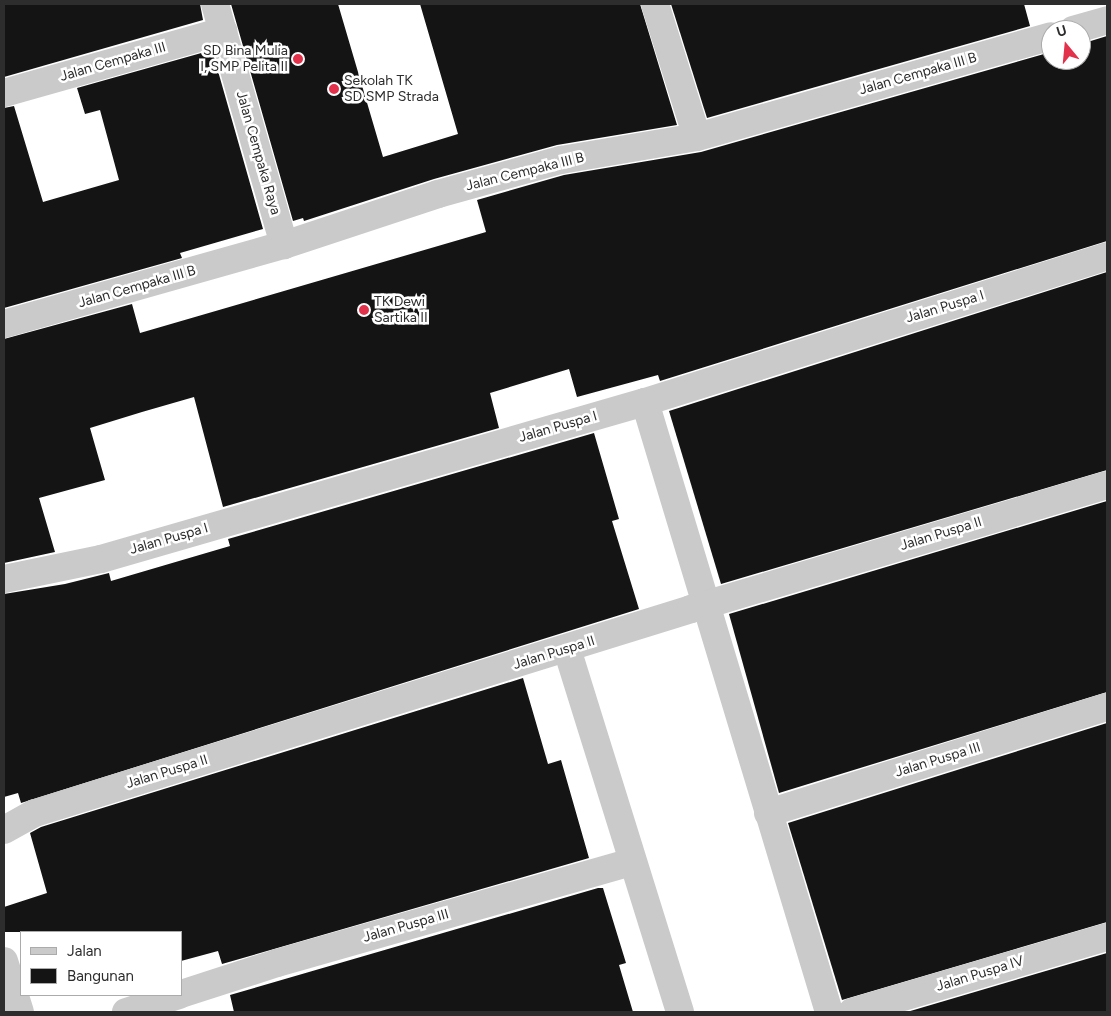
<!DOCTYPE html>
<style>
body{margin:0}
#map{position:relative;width:1111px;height:1016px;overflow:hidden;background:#fff;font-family:Figtree,sans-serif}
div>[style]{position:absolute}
.building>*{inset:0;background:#141414}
.street>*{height:28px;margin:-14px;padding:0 14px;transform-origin:14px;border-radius:14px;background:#cacaca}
.dots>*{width:14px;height:14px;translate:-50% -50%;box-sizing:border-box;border:2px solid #fff;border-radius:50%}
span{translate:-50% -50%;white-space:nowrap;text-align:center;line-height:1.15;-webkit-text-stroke:5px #fff;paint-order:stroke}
.poi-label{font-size:14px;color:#2d2d2d}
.right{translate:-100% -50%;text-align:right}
.left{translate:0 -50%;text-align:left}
.street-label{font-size:14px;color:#2d2d2d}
.frame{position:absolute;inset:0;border:5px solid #2d2d2d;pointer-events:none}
.legend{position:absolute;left:20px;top:931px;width:162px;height:65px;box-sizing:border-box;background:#fff;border:1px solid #ababab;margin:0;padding:6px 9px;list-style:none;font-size:15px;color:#2d2d2d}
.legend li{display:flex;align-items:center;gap:10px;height:25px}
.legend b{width:25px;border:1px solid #ababab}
.north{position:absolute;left:1041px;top:20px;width:50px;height:50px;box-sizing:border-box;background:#fff;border:1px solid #ababab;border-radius:50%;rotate:343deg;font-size:14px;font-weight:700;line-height:20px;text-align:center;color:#2d2d2d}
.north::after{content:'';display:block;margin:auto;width:18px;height:22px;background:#e2314a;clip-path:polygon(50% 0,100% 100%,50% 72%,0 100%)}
</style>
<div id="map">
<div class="building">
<div style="clip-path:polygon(4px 4px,200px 4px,203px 20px,4px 77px)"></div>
<div style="clip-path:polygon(231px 4px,338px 4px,383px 157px,458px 134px,420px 4px,640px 4px,677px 125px,557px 145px,434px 179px,304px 221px,303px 218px,293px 221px)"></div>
<div style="clip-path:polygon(671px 4px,1024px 4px,1030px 26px,707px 118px)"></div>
<div style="clip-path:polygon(1107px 36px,1107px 241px,660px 381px,658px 375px,577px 397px,569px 369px,490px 393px,499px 428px,223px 507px,194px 397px,142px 412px,90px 428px,105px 480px,39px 498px,55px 552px,4px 563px,4px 339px,132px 304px,140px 333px,486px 232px,477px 200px,564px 175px,701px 152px,1051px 52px,1051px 60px,1081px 60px,1081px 44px)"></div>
<div style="clip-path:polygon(212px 50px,263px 229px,180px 253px,182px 258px,4px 308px,4px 108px,14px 106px,43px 202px,119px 180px,100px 110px,85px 114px,77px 88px)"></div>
<div style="clip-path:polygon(1107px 272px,1107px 470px,721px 584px,669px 411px)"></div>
<div style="clip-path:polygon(594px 433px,619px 519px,612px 521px,639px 609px,21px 803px,18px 793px,4px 797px,4px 594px,65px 584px,109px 573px,111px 581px,230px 546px,228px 539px)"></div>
<div style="clip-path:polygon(1107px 501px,1107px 692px,779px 793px,729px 614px)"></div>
<div style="clip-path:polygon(523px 678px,548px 764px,561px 760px,589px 858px,222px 964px,218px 951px,181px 961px,181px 932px,4px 932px,4px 907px,47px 893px,30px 833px,41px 827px)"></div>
<div style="clip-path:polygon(1107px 723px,1107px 922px,842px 1000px,788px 823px)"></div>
<div style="clip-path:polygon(598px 888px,603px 888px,626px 963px,619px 965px,633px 1012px,234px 1012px,230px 995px)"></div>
<div style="clip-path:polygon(1107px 953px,1107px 1012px,907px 1012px)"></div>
</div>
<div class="street">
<div style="left:215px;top:4px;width:251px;rotate:74deg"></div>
<div style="left:655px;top:4px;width:139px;rotate:72.5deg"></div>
<div style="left:1073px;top:30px;width:35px;rotate:-16deg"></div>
<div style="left:4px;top:93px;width:228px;rotate:-15.8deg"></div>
<div style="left:4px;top:324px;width:291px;rotate:-15.8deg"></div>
<div style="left:284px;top:245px;width:162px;rotate:-18.3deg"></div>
<div style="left:438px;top:194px;width:128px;rotate:-15.5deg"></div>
<div style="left:561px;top:160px;width:138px;rotate:-9.6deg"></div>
<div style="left:697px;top:137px;width:368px;rotate:-15.9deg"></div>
<div style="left:645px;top:402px;width:637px;rotate:73.21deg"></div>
<div style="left:4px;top:579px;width:99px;rotate:-11.7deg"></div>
<div style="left:101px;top:559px;width:566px;rotate:-16.1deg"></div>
<div style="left:645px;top:402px;width:485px;rotate:-17.5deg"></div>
<div style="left:567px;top:649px;width:380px;rotate:72.7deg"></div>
<div style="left:768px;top:813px;width:355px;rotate:-17.4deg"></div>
<div style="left:4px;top:830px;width:35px;rotate:-29deg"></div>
<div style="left:35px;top:813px;width:687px;rotate:-17.27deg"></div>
<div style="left:691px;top:609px;width:434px;rotate:-16.6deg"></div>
<div style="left:4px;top:961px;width:53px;rotate:72.6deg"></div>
<div style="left:181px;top:994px;width:101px;rotate:-17.9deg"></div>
<div style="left:277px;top:963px;width:369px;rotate:-15.9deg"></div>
<div style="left:126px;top:1012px;width:56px;rotate:-17.8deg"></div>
<div style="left:852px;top:1012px;width:266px;rotate:-16.4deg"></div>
</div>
<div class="dots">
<div style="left:298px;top:59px;background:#e2314a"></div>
<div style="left:334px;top:89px;background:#e2314a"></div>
<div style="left:364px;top:310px;background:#e2314a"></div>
</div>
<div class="poi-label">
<span class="right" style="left:288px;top:59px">SD Bina Mulia<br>I, SMP Pelita II</span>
<span class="left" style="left:344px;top:89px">Sekolah TK<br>SD SMP Strada</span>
<span class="left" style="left:374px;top:310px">TK Dewi<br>Sartika II</span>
</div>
<div class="street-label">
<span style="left:113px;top:62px;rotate:-16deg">Jalan Cempaka III</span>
<span style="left:918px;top:74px;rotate:-16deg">Jalan Cempaka III B</span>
<span style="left:258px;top:153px;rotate:74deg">Jalan Cempaka Raya</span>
<span style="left:525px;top:172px;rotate:-14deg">Jalan Cempaka III B</span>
<span style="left:137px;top:287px;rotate:-16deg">Jalan Cempaka III B</span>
<span style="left:945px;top:307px;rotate:-17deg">Jalan Puspa I</span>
<span style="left:558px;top:427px;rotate:-16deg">Jalan Puspa I</span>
<span style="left:941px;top:534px;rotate:-17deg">Jalan Puspa II</span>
<span style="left:169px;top:539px;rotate:-16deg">Jalan Puspa I</span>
<span style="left:554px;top:653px;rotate:-17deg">Jalan Puspa II</span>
<span style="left:938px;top:760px;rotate:-17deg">Jalan Puspa III</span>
<span style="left:167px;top:772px;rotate:-17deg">Jalan Puspa II</span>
<span style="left:406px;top:926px;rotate:-16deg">Jalan Puspa III</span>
<span style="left:980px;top:974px;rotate:-17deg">Jalan Puspa IV</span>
</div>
<div class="frame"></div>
<ul class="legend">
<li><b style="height:6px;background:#cacaca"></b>Jalan</li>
<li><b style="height:14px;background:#141414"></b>Bangunan</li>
</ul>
<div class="north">U</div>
</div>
